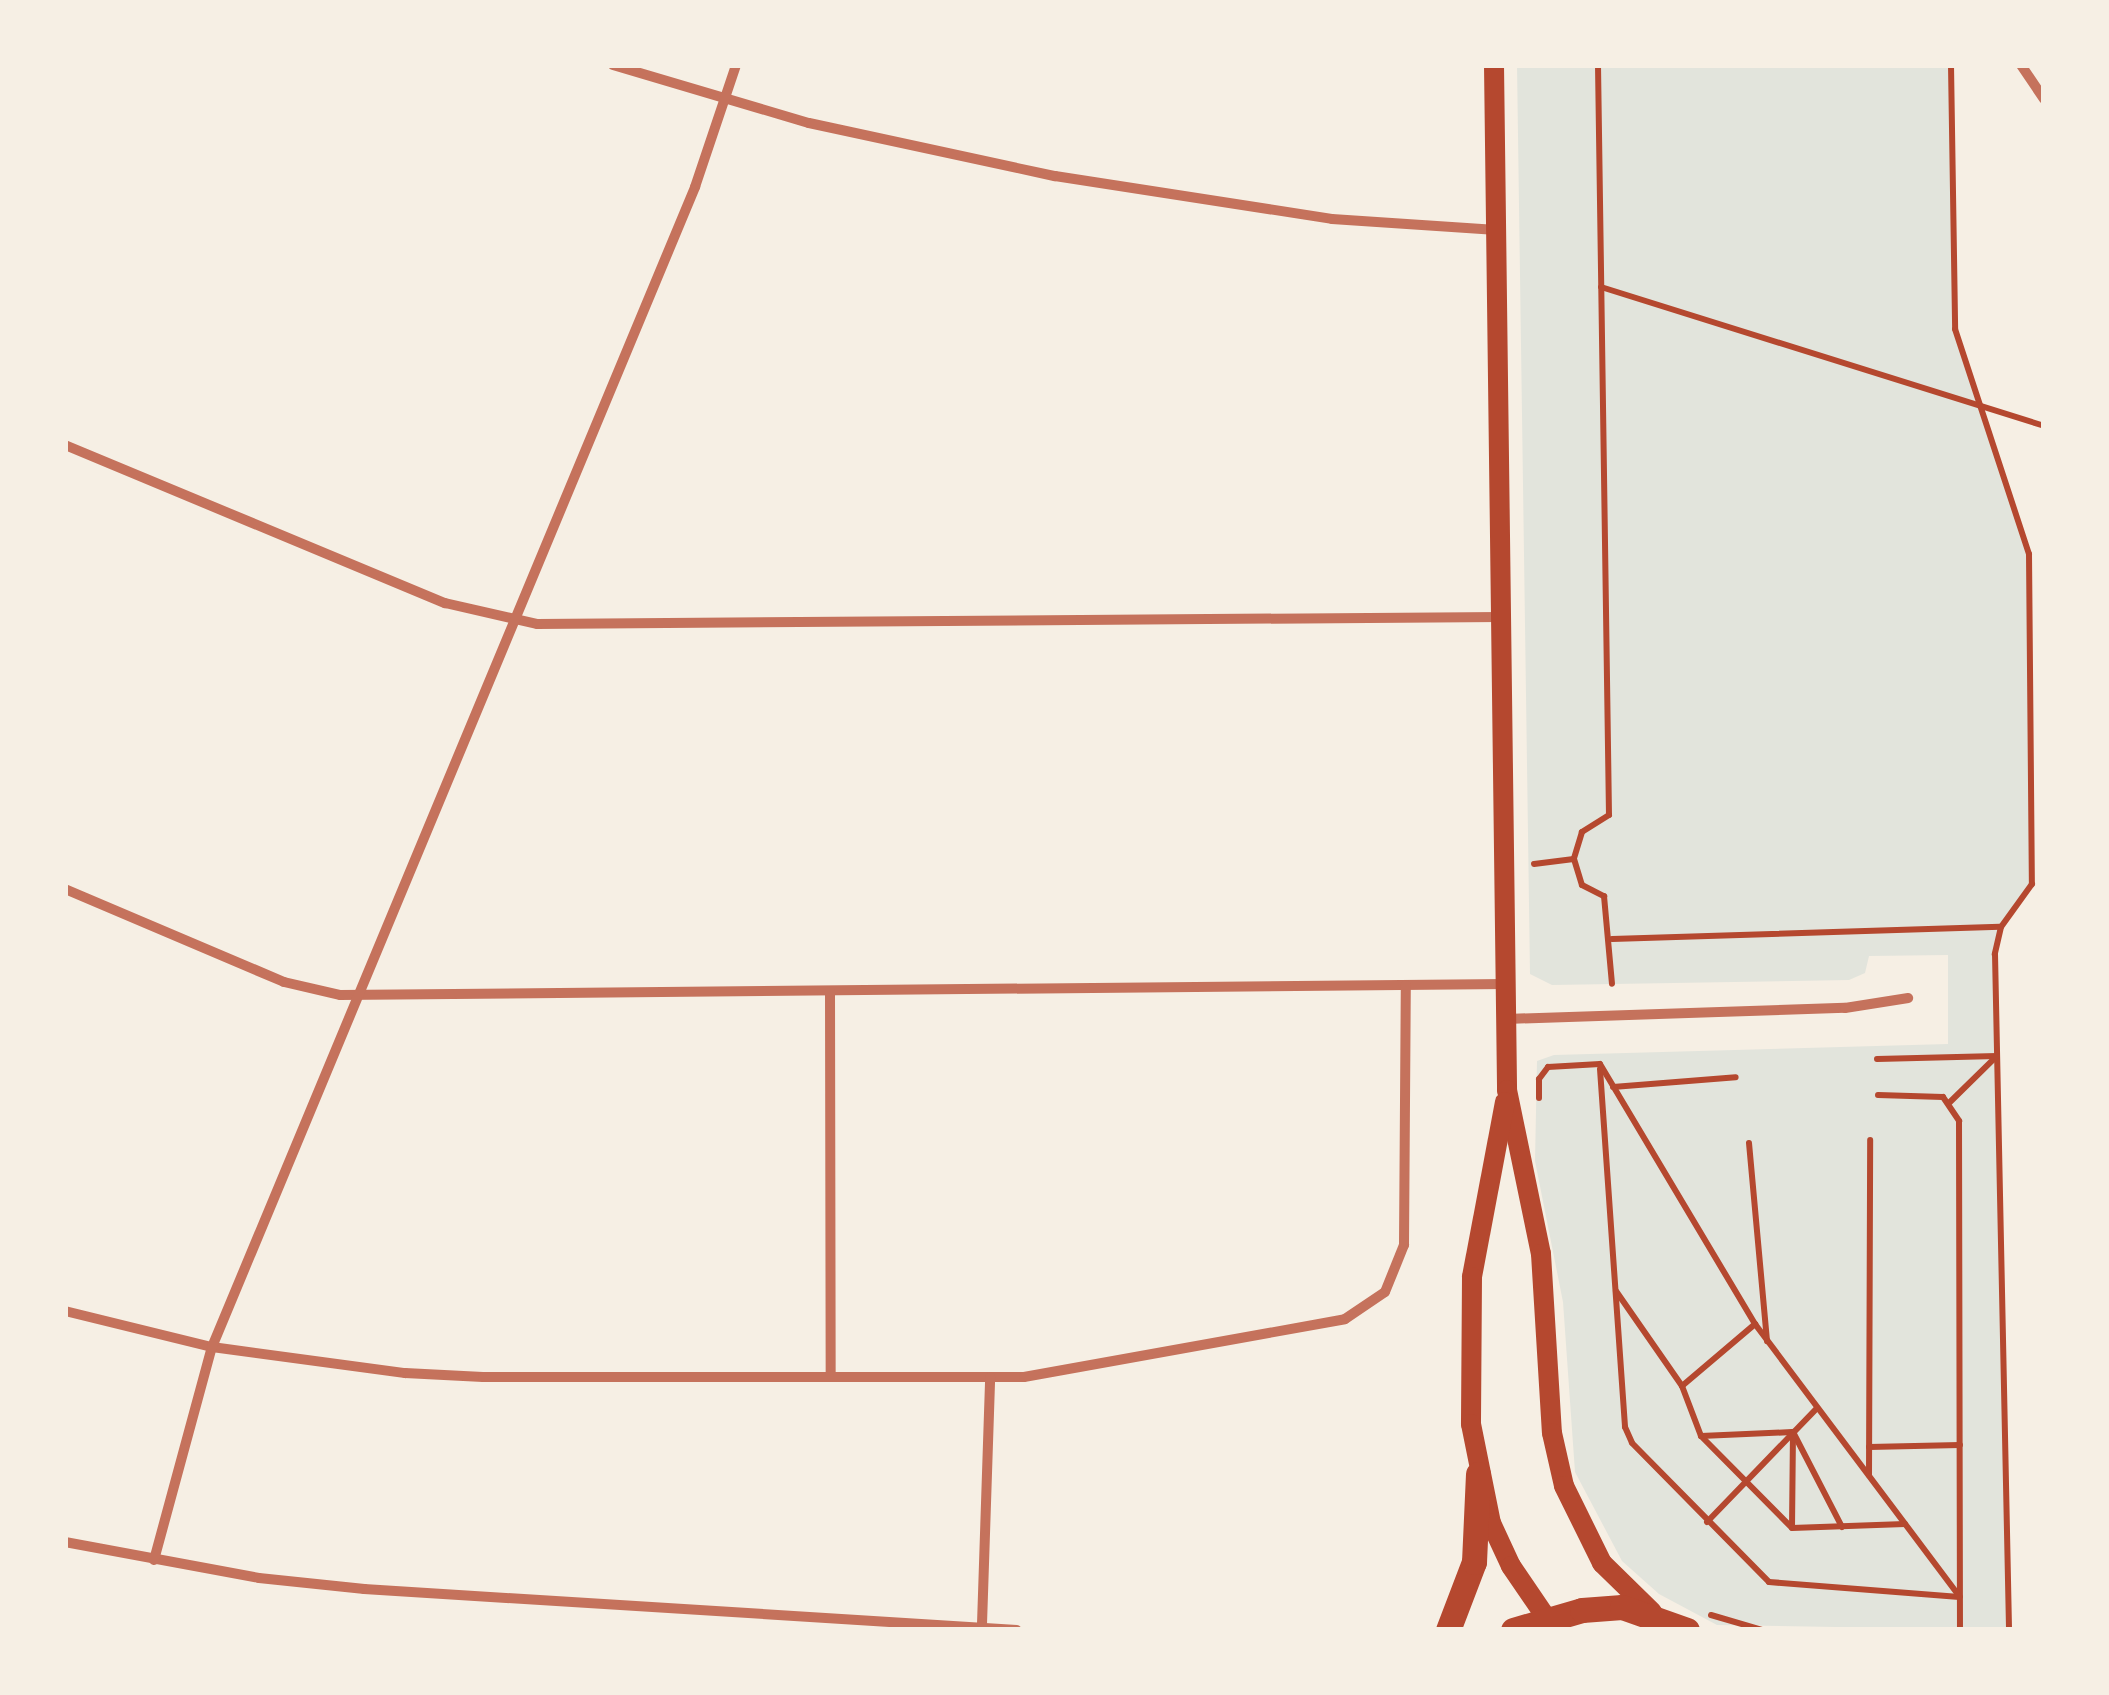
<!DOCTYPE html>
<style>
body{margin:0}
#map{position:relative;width:2109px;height:1695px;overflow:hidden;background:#f6efe4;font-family:"Libre Baskerville",serif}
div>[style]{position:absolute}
.green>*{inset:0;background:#e2e4dc}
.path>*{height:6px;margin:-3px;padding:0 3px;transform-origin:3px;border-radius:3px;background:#b5482f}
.minor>*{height:10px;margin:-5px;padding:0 5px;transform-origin:5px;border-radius:5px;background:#c5725c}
.secondary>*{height:20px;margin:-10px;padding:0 10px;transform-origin:10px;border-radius:10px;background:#b5482f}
.primary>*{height:25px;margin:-12.5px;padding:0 12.5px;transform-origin:12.5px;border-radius:12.5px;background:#b5482f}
span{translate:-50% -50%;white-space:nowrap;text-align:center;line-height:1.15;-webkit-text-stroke:9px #f6efe4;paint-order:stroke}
.frame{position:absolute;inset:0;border:68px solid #f6efe4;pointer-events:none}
</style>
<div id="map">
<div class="green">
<div style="clip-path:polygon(1517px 65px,1954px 65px,1954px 319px,2028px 545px,2032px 884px,1997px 935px,2009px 1630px,1717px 1625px,1659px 1594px,1622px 1561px,1575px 1472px,1563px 1302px,1535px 1161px,1537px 1061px,1554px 1055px,1948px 1044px,1948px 955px,1869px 956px,1865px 973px,1849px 980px,1552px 985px,1530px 974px)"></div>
</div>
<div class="path">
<div style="left:1598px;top:65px;width:750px;rotate:89.16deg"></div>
<div style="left:1609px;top:815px;width:32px;rotate:148deg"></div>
<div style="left:1582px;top:832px;width:28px;rotate:107deg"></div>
<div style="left:1574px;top:859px;width:27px;rotate:73deg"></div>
<div style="left:1582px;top:885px;width:25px;rotate:27deg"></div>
<div style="left:1604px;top:896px;width:88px;rotate:84.8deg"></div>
<div style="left:1951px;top:65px;width:264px;rotate:89.1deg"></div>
<div style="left:1955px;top:329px;width:237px;rotate:71.8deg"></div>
<div style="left:2029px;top:554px;width:330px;rotate:89.5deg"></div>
<div style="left:2032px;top:884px;width:53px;rotate:125.8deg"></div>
<div style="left:2001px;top:927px;width:28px;rotate:103deg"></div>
<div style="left:1995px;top:954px;width:676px;rotate:88.81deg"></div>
<div style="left:1601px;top:287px;width:464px;rotate:17.4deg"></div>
<div style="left:1534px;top:864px;width:40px;rotate:-7.1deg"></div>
<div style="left:1612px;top:939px;width:388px;rotate:-1.8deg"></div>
<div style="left:1877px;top:1059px;width:120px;rotate:-1.4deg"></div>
<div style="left:1600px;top:1069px;width:359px;rotate:86deg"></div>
<div style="left:1625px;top:1427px;width:17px;rotate:66deg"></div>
<div style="left:1632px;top:1443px;width:195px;rotate:45.4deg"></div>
<div style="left:1769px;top:1582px;width:191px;rotate:4.5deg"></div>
<div style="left:1613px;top:1087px;width:123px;rotate:-4.6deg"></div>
<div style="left:1878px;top:1095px;width:65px;rotate:1.8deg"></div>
<div style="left:1943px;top:1097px;width:29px;rotate:56deg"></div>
<div style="left:1959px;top:1121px;width:509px;rotate:89.89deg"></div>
<div style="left:1539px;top:1098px;width:19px;rotate:-90deg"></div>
<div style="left:1539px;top:1079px;width:15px;rotate:-53deg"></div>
<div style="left:1548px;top:1067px;width:52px;rotate:-3.3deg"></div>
<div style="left:1600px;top:1064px;width:303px;rotate:59.2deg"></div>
<div style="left:1755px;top:1324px;width:341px;rotate:53.1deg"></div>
<div style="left:1950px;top:1102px;width:64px;rotate:-44.4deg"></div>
<div style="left:1749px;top:1143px;width:199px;rotate:84.8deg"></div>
<div style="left:1616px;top:1291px;width:116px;rotate:55.2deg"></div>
<div style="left:1682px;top:1386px;width:53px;rotate:69.2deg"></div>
<div style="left:1701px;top:1436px;width:129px;rotate:45.3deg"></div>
<div style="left:1792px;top:1528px;width:113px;rotate:-2deg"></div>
<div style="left:1682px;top:1386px;width:96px;rotate:-40.3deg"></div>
<div style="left:1793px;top:1432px;width:107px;rotate:62.7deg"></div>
<div style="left:1701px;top:1436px;width:91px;rotate:-2.5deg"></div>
<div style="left:1869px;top:1447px;width:91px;rotate:-1.3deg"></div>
<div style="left:1869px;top:1475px;width:335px;rotate:-89.8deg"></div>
<div style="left:1707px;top:1522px;width:158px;rotate:-46deg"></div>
<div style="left:1792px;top:1527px;width:92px;rotate:-89.4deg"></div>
<div style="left:1711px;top:1615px;width:53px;rotate:16.4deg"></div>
</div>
<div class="minor">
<div style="left:613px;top:65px;width:204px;rotate:16.5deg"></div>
<div style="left:809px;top:123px;width:252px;rotate:12.2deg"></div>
<div style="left:1055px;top:176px;width:280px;rotate:8.8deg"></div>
<div style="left:1332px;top:219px;width:165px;rotate:3.8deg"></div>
<div style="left:2021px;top:65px;width:41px;rotate:55.9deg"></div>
<div style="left:65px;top:445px;width:412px;rotate:22.6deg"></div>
<div style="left:445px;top:603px;width:94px;rotate:12.9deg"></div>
<div style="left:537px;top:624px;width:964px;rotate:-0.42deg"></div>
<div style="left:65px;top:889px;width:238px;rotate:23deg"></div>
<div style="left:284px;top:982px;width:57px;rotate:13.1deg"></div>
<div style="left:340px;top:995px;width:1166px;rotate:-0.54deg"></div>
<div style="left:830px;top:991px;width:386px;rotate:89.9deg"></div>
<div style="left:1507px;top:1019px;width:338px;rotate:-1.9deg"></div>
<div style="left:1845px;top:1008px;width:64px;rotate:-9deg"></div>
<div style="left:65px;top:1311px;width:151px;rotate:13.8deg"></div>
<div style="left:212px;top:1347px;width:195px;rotate:7.7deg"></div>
<div style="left:405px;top:1373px;width:78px;rotate:2.9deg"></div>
<div style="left:483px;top:1377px;width:541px"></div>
<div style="left:1024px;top:1377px;width:326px;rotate:-10.2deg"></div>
<div style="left:1345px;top:1319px;width:48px;rotate:-34deg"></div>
<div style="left:1385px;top:1292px;width:51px;rotate:-68deg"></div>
<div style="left:1404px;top:1245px;width:260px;rotate:-89.6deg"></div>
<div style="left:65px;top:1542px;width:197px;rotate:10.5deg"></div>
<div style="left:259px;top:1578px;width:106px;rotate:6deg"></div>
<div style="left:364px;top:1589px;width:654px;rotate:3.59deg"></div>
<div style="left:154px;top:1560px;width:221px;rotate:-74.8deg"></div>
<div style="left:212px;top:1347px;width:1257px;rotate:-67.39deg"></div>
<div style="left:695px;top:187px;width:129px;rotate:-71.4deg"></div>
<div style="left:982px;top:1624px;width:247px;rotate:-88.1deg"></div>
</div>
<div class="secondary">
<div style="left:1494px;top:65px;width:1025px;rotate:89.27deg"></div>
<div style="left:1507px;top:1090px;width:167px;rotate:78.3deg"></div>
<div style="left:1541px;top:1254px;width:179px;rotate:86.5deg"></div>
<div style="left:1552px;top:1433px;width:54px;rotate:77.2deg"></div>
<div style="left:1564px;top:1486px;width:86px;rotate:63.7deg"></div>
<div style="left:1602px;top:1563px;width:70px;rotate:44.4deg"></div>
<div style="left:1505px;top:1102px;width:178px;rotate:100.7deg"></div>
<div style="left:1472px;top:1277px;width:147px;rotate:90.4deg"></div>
<div style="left:1471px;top:1424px;width:101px;rotate:78.6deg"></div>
<div style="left:1491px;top:1523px;width:47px;rotate:65.1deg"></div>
<div style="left:1511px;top:1566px;width:76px;rotate:55.7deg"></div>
</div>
<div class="primary">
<div style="left:1448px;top:1630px;width:73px;rotate:-69.1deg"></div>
<div style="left:1474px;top:1562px;width:88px;rotate:-87.4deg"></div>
<div style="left:1513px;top:1630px;width:72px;rotate:-16.2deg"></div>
<div style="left:1582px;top:1610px;width:40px;rotate:-4.3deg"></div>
<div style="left:1622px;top:1607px;width:69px;rotate:19.5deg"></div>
</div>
<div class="frame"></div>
</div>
